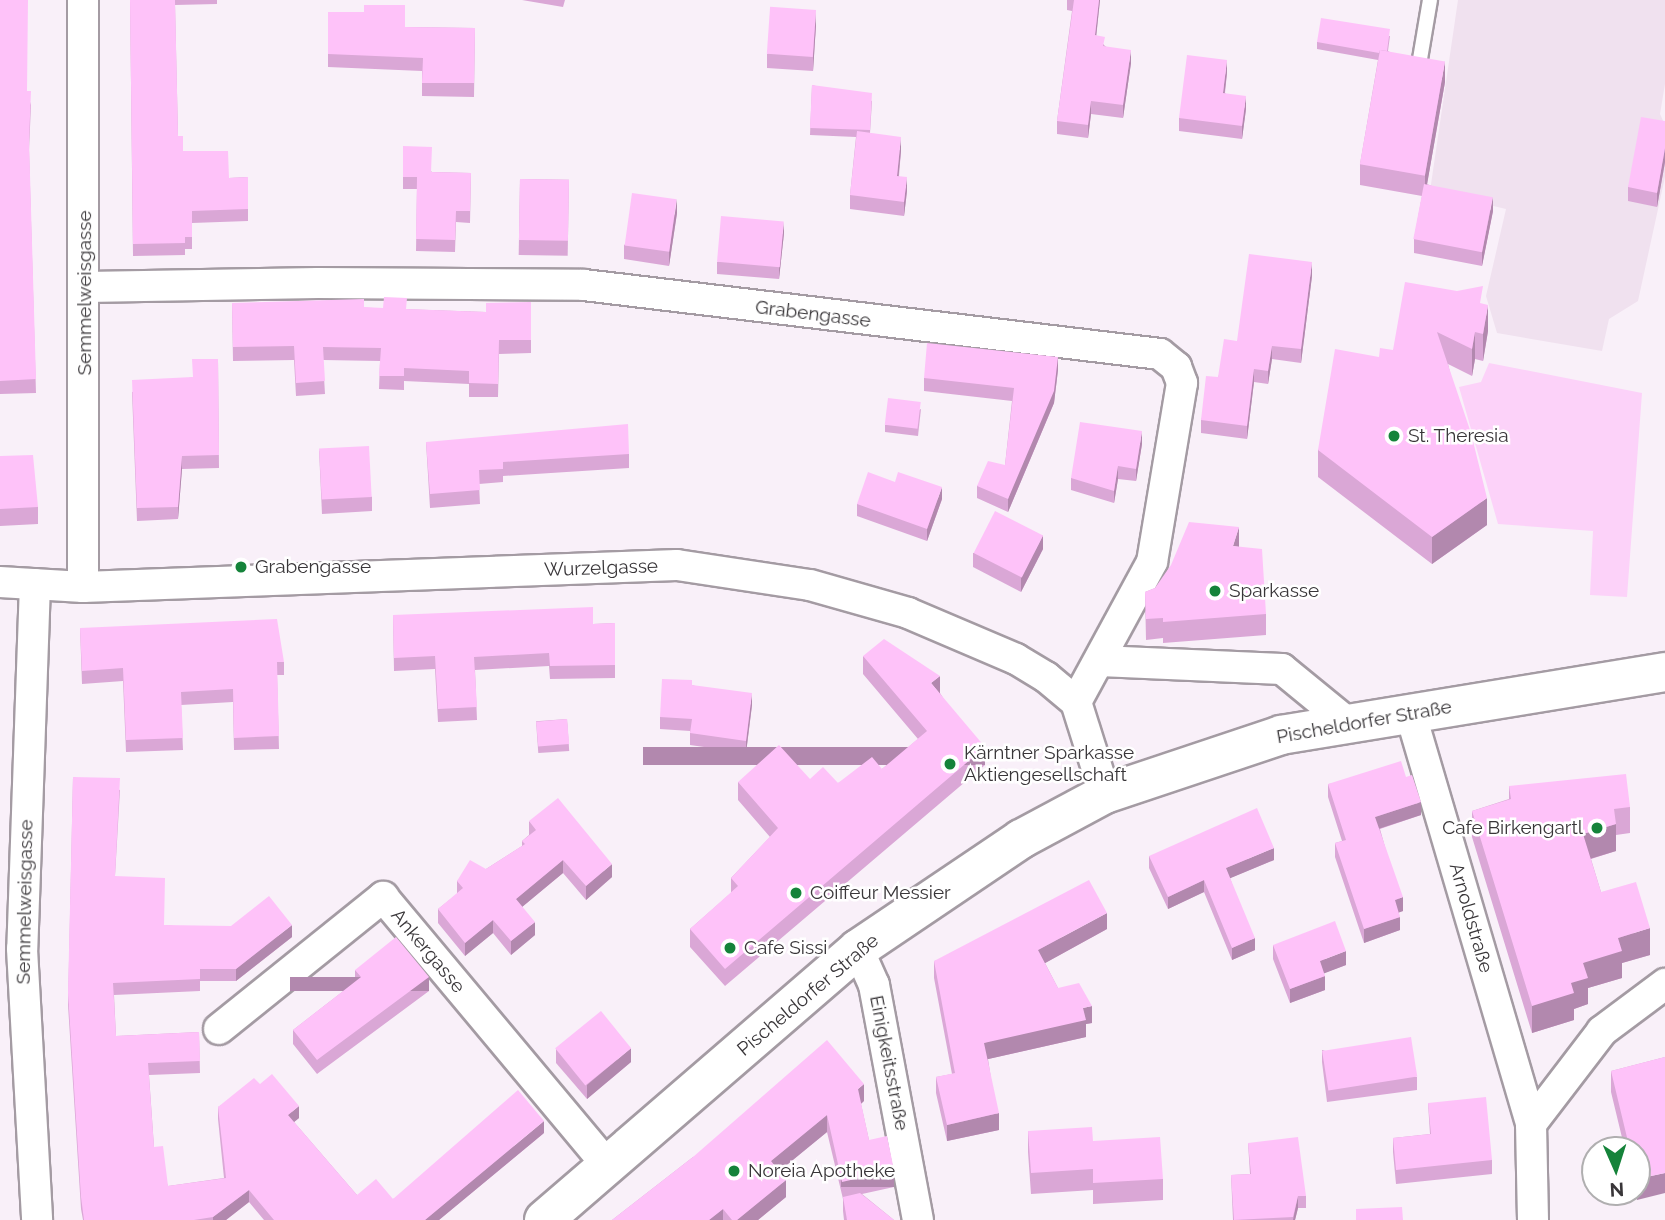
<!DOCTYPE html>
<meta charset="utf-8">
<style>
body{margin:0}
#map{position:relative;width:1665px;height:1220px;overflow:hidden;background:#f9f0f9;font-family:Raleway,sans-serif}
div>[style]{position:absolute}
.built>*{inset:0;background:#f0e1ef}
.green>*{inset:0;background:#fcd2f9}
.roads{filter:drop-shadow(2px 0 #a49ba3) drop-shadow(-2px 0 #a49ba3) drop-shadow(0 2px #a49ba3) drop-shadow(0 -2px #a49ba3)}
.service>*{height:14px;margin:-7px;padding:0 7px;transform-origin:7px;border-radius:7px;background:#fff}
.minor>*{height:30px;margin:-15px;padding:0 15px;transform-origin:15px;border-radius:15px;background:#fff}
.secondary>*{height:38px;margin:-19px;padding:0 19px;transform-origin:19px;border-radius:19px;background:#fff}
.wall>*{inset:0;background:#daa7d6;transform-origin:0 0}
.shaded-wall>*{inset:0;background:#b288ae;transform-origin:0 0}
.building>*{inset:0;background:#fec2f9;transform-origin:0 0}
.dots>*{width:19px;height:19px;translate:-50% -50%;box-sizing:border-box;border:4px solid #fff;border-radius:50%}
span{translate:-50% -50%;white-space:nowrap;text-align:center;line-height:1.15;-webkit-text-stroke:5px #fff;paint-order:stroke}
.street-label{font-size:19px;color:#393639}
.poi-label{font-size:19px;color:#393639}
.left{translate:0 -50%;text-align:left}
.right{translate:-100% -50%;text-align:right}
.north{position:absolute;left:1581px;top:1136px;width:70px;height:70px;box-sizing:border-box;background:#fff;border:2px solid #b0afb0;border-radius:50%;rotate:177deg;font-size:19px;font-weight:700;line-height:28px;text-align:center;color:#393639}
.north::after{content:'';display:block;margin:auto;width:24px;height:32px;background:#15833a;clip-path:polygon(50% 0,100% 100%,50% 72%,0 100%)}
</style>
<div id="map">
<div class="built">
<div style="clip-path:polygon(1458px 0,1665px 0,1665px 84px,1660px 114px,1665px 125px,1665px 177px,1638px 301px,1609px 319px,1602px 351px,1497px 333px,1486px 296px,1506px 209px,1430px 191px)"></div>
</div>
<div class="green">
<div style="clip-path:polygon(1489px 363px,1642px 393px,1627px 597px,1590px 595px,1593px 531px,1498px 524px,1459px 387px,1481px 382px)"></div>
</div>
<div class="roads">
<div class="service">
<div style="left:1420px;top:59px;width:60px;rotate:-80.4deg"></div>
</div>
<div class="minor">
<div style="left:86px;top:287px;width:232px;rotate:-1deg"></div>
<div style="left:318px;top:283px;width:266px;rotate:0.4deg"></div>
<div style="left:584px;top:285px;width:580px;rotate:6.83deg"></div>
<div style="left:1160px;top:354px;width:21px;rotate:39deg"></div>
<div style="left:1176px;top:367px;width:17px;rotate:69deg"></div>
<div style="left:1182px;top:383px;width:181px;rotate:99.5deg"></div>
<div style="left:1152px;top:562px;width:159px;rotate:118.5deg"></div>
<div style="left:0;top:582px;width:83px;rotate:3.4deg"></div>
<div style="left:83px;top:587px;width:594px;rotate:-2.12deg"></div>
<div style="left:677px;top:565px;width:134px;rotate:8.6deg"></div>
<div style="left:810px;top:585px;width:102px;rotate:15.9deg"></div>
<div style="left:908px;top:613px;width:117px;rotate:23.1deg"></div>
<div style="left:1016px;top:659px;width:35px;rotate:31deg"></div>
<div style="left:1046px;top:677px;width:39px;rotate:40deg"></div>
<div style="left:1076px;top:702px;width:96px;rotate:72.5deg"></div>
<div style="left:35px;top:584px;width:365px;rotate:92deg"></div>
<div style="left:22px;top:949px;width:271px;rotate:86.8deg"></div>
<div style="left:83px;top:587px;width:587px;rotate:-90deg"></div>
<div style="left:1100px;top:661px;width:182px;rotate:2.5deg"></div>
<div style="left:1282px;top:669px;width:85px;rotate:39.3deg"></div>
<div style="left:1410px;top:712px;width:429px;rotate:73.6deg"></div>
<div style="left:1531px;top:1124px;width:96px;rotate:88.8deg"></div>
<div style="left:858px;top:949px;width:39px;rotate:66deg"></div>
<div style="left:874px;top:985px;width:239px;rotate:79.4deg"></div>
<div style="left:219px;top:1029px;width:211px;rotate:-38.8deg"></div>
<div style="left:383px;top:897px;width:351px;rotate:50.1deg"></div>
<div style="left:1531px;top:1124px;width:117px;rotate:-52.6deg"></div>
<div style="left:1602px;top:1031px;width:79px;rotate:-36.7deg"></div>
</div>
<div class="secondary">
<div style="left:544px;top:1220px;width:415px;rotate:-40.8deg"></div>
<div style="left:858px;top:949px;width:197px;rotate:-34deg"></div>
<div style="left:1021px;top:839px;width:95px;rotate:-28.2deg"></div>
<div style="left:1105px;top:794px;width:186px;rotate:-18.5deg"></div>
<div style="left:1281px;top:735px;width:389px;rotate:-9.3deg"></div>
</div>
</div>
<div class="wall">
<div style="clip-path:polygon(0 0,31px 105px,29px 150px,36px 393px,0 394px)"></div>
<div style="clip-path:polygon(130px 0,217px 0,217px 4px,175px 5px,178px 136px,183px 151px,229px 178px,248px 177px,248px 221px,192px 223px,192px 249px,185px 249px,185px 255px,133px 256px)"></div>
<div style="clip-path:polygon(522px 0,565px 0,563px 7px)"></div>
<div style="clip-path:polygon(1067px 0,1100px 0,1096px 36px,1105px 46px,1131px 63px,1123px 118px,1091px 114px,1088px 138px,1057px 134px,1057px 121px,1072px 11px,1067px 10px)"></div>
<div style="clip-path:polygon(328px 12px,405px 27px,475px 28px,474px 97px,422px 96px,422px 71px,328px 67px)"></div>
<div style="clip-path:polygon(816px 25px,813px 71px,767px 68px,767px 54px)"></div>
<div style="clip-path:polygon(1390px 36px,1388px 51px,1445px 82px,1427px 184px,1493px 211px,1482px 266px,1414px 253px,1414px 239px,1422px 196px,1360px 185px,1360px 164px,1378px 60px,1317px 49px,1317px 42px)"></div>
<div style="clip-path:polygon(1227px 73px,1225px 93px,1246px 109px,1242px 139px,1179px 131px,1179px 118px)"></div>
<div style="clip-path:polygon(812px 85px,872px 101px,870px 133px,901px 151px,899px 176px,907px 191px,904px 216px,850px 209px,850px 195px,856px 137px,810px 135px)"></div>
<div style="clip-path:polygon(1665px 121px,1665px 162px,1657px 207px,1628px 201px,1628px 187px)"></div>
<div style="clip-path:polygon(403px 146px,432px 172px,471px 173px,470px 223px,456px 222px,455px 252px,416px 251px,417px 189px,403px 189px)"></div>
<div style="left:520px;top:179px;width:49px;height:76px;rotate:1deg"></div>
<div style="clip-path:polygon(677px 213px,669px 266px,624px 259px,624px 245px)"></div>
<div style="clip-path:polygon(784px 233px,779px 279px,717px 274px,717px 262px)"></div>
<div style="clip-path:polygon(1312px 276px,1301px 363px,1272px 359px,1268px 384px,1254px 382px,1247px 439px,1201px 433px,1201px 420px,1218px 377px,1237px 341px)"></div>
<div style="clip-path:polygon(531px 302px,531px 353px,499px 354px,498px 397px,469px 397px,469px 384px,404px 381px,404px 390px,379px 389px,380px 361px,323px 360px,325px 394px,296px 396px,294px 360px,233px 361px,232px 303px,486px 312px)"></div>
<div style="clip-path:polygon(1483px 304px,1488px 331px,1483px 361px,1475px 359px,1472px 376px,1448px 364px,1487px 525px,1432px 564px,1318px 477px,1318px 450px,1379px 357px)"></div>
<div style="clip-path:polygon(218px 359px,219px 468px,182px 469px,178px 519px,137px 521px,132px 392px,193px 377px)"></div>
<div style="clip-path:polygon(1058px 370px,1054px 403px,1008px 512px,977px 498px,977px 486px,1005px 465px,1012px 401px,924px 391px,924px 378px)"></div>
<div style="clip-path:polygon(921px 409px,918px 436px,885px 432px,885px 425px)"></div>
<div style="clip-path:polygon(426px 442px,629px 454px,629px 468px,503px 476px,503px 482px,479px 484px,480px 504px,430px 508px)"></div>
<div style="clip-path:polygon(1142px 444px,1136px 481px,1118px 479px,1114px 503px,1071px 490px,1071px 478px)"></div>
<div style="clip-path:polygon(319px 450px,372px 497px,372px 511px,322px 514px)"></div>
<div style="clip-path:polygon(0 456px,38px 507px,38px 524px,0 526px)"></div>
<div style="clip-path:polygon(942px 499px,927px 541px,857px 516px,857px 504px)"></div>
<div style="clip-path:polygon(1239px 547px,1266px 614px,1266px 635px,1163px 643px,1163px 638px,1146px 640px,1145px 592px,1155px 588px)"></div>
<div style="clip-path:polygon(1043px 549px,1021px 592px,973px 567px,973px 553px)"></div>
<div style="clip-path:polygon(393px 615px,593px 624px,615px 623px,615px 678px,550px 679px,549px 666px,475px 670px,477px 720px,438px 722px,435px 669px,394px 671px)"></div>
<div style="clip-path:polygon(80px 628px,284px 662px,284px 675px,277px 675px,279px 749px,234px 750px,233px 702px,181px 705px,183px 750px,126px 752px,123px 681px,82px 684px)"></div>
<div style="clip-path:polygon(863px 656px,940px 693px,985px 765px,725px 986px,690px 947px,690px 929px,731px 893px,731px 878px,770px 837px,738px 800px,738px 782px,810px 779px,838px 783px,882px 769px,918px 739px,863px 674px)"></div>
<div style="clip-path:polygon(692px 685px,752px 705px,746px 753px,690px 745px,690px 731px,660px 729px,660px 717px)"></div>
<div style="left:567px;top:719px;width:32px;height:31px;rotate:86deg"></div>
<div style="clip-path:polygon(73px 777px,120px 790px,115px 876px,164px 925px,292px 937px,236px 981px,200px 981px,200px 991px,114px 995px,116px 1036px,199px 1032px,200px 1073px,149px 1075px,154px 1147px,168px 1186px,224px 1178px,218px 1119px,218px 1107px,260px 1084px,299px 1118px,294px 1122px,357px 1195px,393px 1199px,544px 1133px,439px 1220px,264px 1220px,249px 1202px,226px 1220px,83px 1220px,81px 1209px,68px 1005px)"></div>
<div style="clip-path:polygon(1406px 777px,1421px 815px,1380px 829px,1403px 911px,1399px 912px,1400px 930px,1364px 943px,1335px 857px,1335px 843px,1342px 841px,1328px 797px,1328px 784px)"></div>
<div style="clip-path:polygon(1509px 786px,1630px 807px,1630px 833px,1616px 835px,1616px 851px,1591px 859px,1601px 892px,1650px 955px,1622px 963px,1622px 978px,1588px 988px,1588px 1004px,1574px 1009px,1574px 1020px,1532px 1033px,1472px 837px,1472px 811px,1509px 799px)"></div>
<div style="clip-path:polygon(529px 821px,612px 877px,586px 900px,563px 873px,522px 907px,535px 935px,511px 955px,493px 933px,465px 956px,438px 923px,438px 909px,457px 894px,457px 881px,486px 869px,522px 846px,522px 841px,529px 835px)"></div>
<div style="clip-path:polygon(1149px 856px,1274px 860px,1230px 878px,1255px 950px,1232px 960px,1204px 892px,1168px 909px,1149px 868px)"></div>
<div style="clip-path:polygon(1107px 929px,1045px 963px,1058px 988px,1092px 1023px,1086px 1024px,1086px 1037px,988px 1059px,999px 1130px,947px 1141px,936px 1093px,936px 1077px,952px 1074px,934px 978px,934px 961px)"></div>
<div style="clip-path:polygon(1273px 945px,1346px 965px,1324px 973px,1325px 990px,1290px 1003px,1273px 959px)"></div>
<div style="clip-path:polygon(355px 970px,429px 991px,317px 1074px,293px 1044px,293px 1030px,355px 982px)"></div>
<div style="clip-path:polygon(556px 1049px,631px 1062px,587px 1099px,556px 1063px)"></div>
<div style="clip-path:polygon(1322px 1050px,1417px 1077px,1417px 1090px,1327px 1102px,1322px 1062px)"></div>
<div style="clip-path:polygon(1665px 1057px,1637px 1200px,1635px 1192px,1637px 1192px,1637px 1150px,1625px 1150px,1611px 1092px,1611px 1071px)"></div>
<div style="clip-path:polygon(864px 1101px,861px 1104px,869px 1140px,894px 1187px,862px 1194px,894px 1220px,844px 1220px,843px 1211px,843px 1199px,827px 1132px,779px 1171px,786px 1197px,758px 1220px,612px 1220px,693px 1157px)"></div>
<div style="clip-path:polygon(1428px 1103px,1492px 1160px,1492px 1174px,1396px 1184px,1393px 1152px,1393px 1138px,1430px 1134px)"></div>
<div style="clip-path:polygon(1028px 1131px,1093px 1141px,1163px 1179px,1163px 1200px,1093px 1204px,1093px 1190px,1031px 1194px,1028px 1152px)"></div>
<div style="clip-path:polygon(1248px 1143px,1306px 1196px,1306px 1208px,1298px 1208px,1295px 1220px,1233px 1220px,1231px 1175px,1250px 1174px)"></div>
</div>
<div class="shaded-wall">
<div style="clip-path:polygon(1099px 0,1100px 0,1095px 48px,1095px 35px)"></div>
<div style="clip-path:polygon(816px 10px,816px 25px,813px 71px,813px 57px)"></div>
<div style="clip-path:polygon(1131px 50px,1131px 63px,1123px 118px,1123px 105px)"></div>
<div style="clip-path:polygon(1227px 60px,1227px 73px,1223px 106px,1223px 93px)"></div>
<div style="clip-path:polygon(1445px 61px,1445px 82px,1425px 196px,1425px 175px)"></div>
<div style="clip-path:polygon(1246px 96px,1246px 109px,1242px 139px,1242px 126px)"></div>
<div style="clip-path:polygon(1091px 101px,1091px 114px,1088px 138px,1088px 125px)"></div>
<div style="clip-path:polygon(901px 137px,901px 151px,897px 190px,897px 176px)"></div>
<div style="clip-path:polygon(1665px 148px,1665px 162px,1657px 207px,1657px 193px)"></div>
<div style="clip-path:polygon(907px 177px,907px 191px,904px 216px,904px 202px)"></div>
<div style="clip-path:polygon(1493px 197px,1493px 211px,1482px 266px,1482px 252px)"></div>
<div style="clip-path:polygon(677px 199px,677px 213px,669px 266px,669px 252px)"></div>
<div style="clip-path:polygon(784px 222px,784px 233px,779px 279px,779px 267px)"></div>
<div style="clip-path:polygon(1312px 262px,1312px 276px,1301px 363px,1301px 349px)"></div>
<div style="clip-path:polygon(1488px 305px,1488px 331px,1483px 361px,1483px 334px)"></div>
<div style="clip-path:polygon(1475px 332px,1475px 359px,1472px 376px,1472px 349px)"></div>
<div style="clip-path:polygon(1272px 346px,1272px 359px,1268px 384px,1268px 371px)"></div>
<div style="clip-path:polygon(1058px 357px,1058px 370px,1054px 403px,1008px 512px,1008px 499px)"></div>
<div style="clip-path:polygon(1254px 369px,1254px 382px,1247px 439px,1247px 426px)"></div>
<div style="clip-path:polygon(1142px 431px,1142px 444px,1136px 481px,1136px 469px)"></div>
<div style="clip-path:polygon(182px 456px,182px 469px,178px 519px,178px 507px)"></div>
<div style="clip-path:polygon(1118px 466px,1118px 479px,1114px 503px,1114px 491px)"></div>
<div style="clip-path:polygon(942px 487px,942px 499px,927px 541px,927px 529px)"></div>
<div style="clip-path:polygon(1487px 498px,1487px 525px,1432px 564px,1432px 537px)"></div>
<div style="clip-path:polygon(1239px 527px,1239px 547px,1233px 546px)"></div>
<div style="clip-path:polygon(1043px 535px,1043px 549px,1021px 592px,1021px 578px)"></div>
<div style="clip-path:polygon(940px 676px,940px 694px,931px 683px)"></div>
<div style="clip-path:polygon(752px 693px,752px 705px,746px 753px,746px 741px)"></div>
<div style="left:985px;top:747px;width:18px;height:342px;rotate:90deg"></div>
<div style="clip-path:polygon(1421px 802px,1421px 815px,1375px 830px,1375px 817px)"></div>
<div style="clip-path:polygon(1616px 824px,1616px 851px,1583px 861px,1583px 834px)"></div>
<div style="clip-path:polygon(1274px 848px,1274px 860px,1226px 880px,1226px 868px)"></div>
<div style="clip-path:polygon(563px 860px,563px 873px,516px 912px,516px 899px)"></div>
<div style="clip-path:polygon(612px 864px,612px 877px,586px 900px,586px 886px)"></div>
<div style="clip-path:polygon(1204px 880px,1204px 892px,1168px 909px,1168px 897px)"></div>
<div style="clip-path:polygon(1403px 897px,1403px 911px,1395px 914px,1395px 900px)"></div>
<div style="clip-path:polygon(1107px 913px,1107px 929px,1038px 967px,1038px 950px)"></div>
<div style="clip-path:polygon(1400px 917px,1400px 930px,1364px 943px,1364px 929px)"></div>
<div style="clip-path:polygon(493px 920px,493px 933px,465px 956px,465px 943px)"></div>
<div style="clip-path:polygon(535px 922px,535px 935px,511px 955px,511px 941px)"></div>
<div style="clip-path:polygon(292px 925px,292px 937px,236px 981px,236px 969px)"></div>
<div style="clip-path:polygon(1650px 928px,1650px 955px,1622px 963px,1622px 978px,1588px 988px,1588px 1004px,1574px 1009px,1574px 1020px,1532px 1033px,1532px 1006px,1571px 983px,1583px 963px,1618px 938px)"></div>
<div style="clip-path:polygon(1255px 938px,1255px 950px,1232px 960px,1232px 948px)"></div>
<div style="clip-path:polygon(1346px 951px,1346px 965px,1320px 975px,1320px 961px)"></div>
<div style="clip-path:polygon(1325px 976px,1325px 990px,1290px 1003px,1290px 989px)"></div>
<div style="left:429px;top:977px;width:14px;height:139px;rotate:90deg"></div>
<div style="clip-path:polygon(1092px 1006px,1092px 1023px,1086px 1024px,1086px 1037px,984px 1060px,984px 1043px,1083px 1008px)"></div>
<div style="clip-path:polygon(631px 1048px,631px 1062px,587px 1099px,587px 1085px)"></div>
<div style="clip-path:polygon(864px 1084px,864px 1101px,858px 1106px,858px 1089px)"></div>
<div style="clip-path:polygon(299px 1106px,299px 1118px,288px 1127px,288px 1115px)"></div>
<div style="clip-path:polygon(999px 1113px,999px 1130px,947px 1141px,947px 1125px)"></div>
<div style="clip-path:polygon(827px 1115px,827px 1132px,771px 1178px,771px 1161px)"></div>
<div style="clip-path:polygon(544px 1121px,544px 1133px,439px 1220px,425px 1220px)"></div>
<div style="left:894px;top:1170px;width:17px;height:53px;rotate:90deg"></div>
<div style="clip-path:polygon(1665px 1173px,1665px 1193px,1637px 1200px,1637px 1179px)"></div>
<div style="clip-path:polygon(786px 1180px,786px 1197px,758px 1220px,737px 1220px)"></div>
<div style="clip-path:polygon(249px 1190px,249px 1202px,226px 1220px,213px 1220px,213px 1217px)"></div>
<div style="clip-path:polygon(1298px 1196px,1298px 1208px,1295px 1220px,1293px 1220px)"></div>
<div style="clip-path:polygon(723px 1209px,723px 1220px,709px 1220px)"></div>
</div>
<div class="building">
<div style="clip-path:polygon(0 0,28px 0,27px 91px,31px 91px,29px 141px,36px 379px,0 381px)"></div>
<div style="clip-path:polygon(130px 0,175px 0,178px 136px,183px 136px,183px 151px,228px 151px,229px 178px,248px 177px,248px 209px,192px 211px,192px 237px,185px 237px,185px 243px,133px 244px)"></div>
<div style="clip-path:polygon(1074px 0,1099px 0,1095px 35px,1105px 37px,1103px 46px,1131px 50px,1123px 105px,1091px 101px,1088px 125px,1057px 121px)"></div>
<div style="clip-path:polygon(364px 5px,405px 5px,405px 27px,475px 28px,474px 83px,422px 83px,423px 58px,328px 54px,328px 12px,364px 12px)"></div>
<div style="left:816px;top:10px;width:47px;height:46px;rotate:94deg"></div>
<div style="clip-path:polygon(1321px 18px,1390px 29px,1387px 51px,1380px 50px,1379px 53px,1317px 42px)"></div>
<div style="left:1380px;top:50px;width:66px;height:116px;rotate:10deg"></div>
<div style="clip-path:polygon(1187px 55px,1227px 60px,1223px 93px,1246px 96px,1242px 126px,1179px 118px)"></div>
<div style="clip-path:polygon(812px 85px,872px 93px,870px 130px,810px 128px)"></div>
<div style="clip-path:polygon(1641px 117px,1665px 121px,1665px 148px,1657px 193px,1628px 187px)"></div>
<div style="clip-path:polygon(857px 131px,901px 137px,897px 176px,907px 177px,904px 202px,850px 195px)"></div>
<div style="clip-path:polygon(403px 146px,432px 147px,431px 172px,471px 173px,470px 211px,456px 211px,455px 240px,416px 239px,417px 177px,403px 177px)"></div>
<div style="left:520px;top:179px;width:49px;height:61px;rotate:1deg"></div>
<div style="left:1424px;top:184px;width:70px;height:56px;rotate:11deg"></div>
<div style="left:632px;top:193px;width:45px;height:53px;rotate:8deg"></div>
<div style="left:721px;top:216px;width:63px;height:46px;rotate:5deg"></div>
<div style="clip-path:polygon(1249px 254px,1312px 262px,1301px 349px,1272px 346px,1268px 371px,1254px 369px,1247px 426px,1201px 420px,1206px 376px,1218px 377px,1224px 339px,1237px 341px)"></div>
<div style="clip-path:polygon(1405px 282px,1457px 291px,1483px 286px,1480px 303px,1488px 305px,1483px 334px,1475px 332px,1472px 349px,1437px 332px,1471px 433px,1487px 498px,1432px 537px,1318px 450px,1335px 349px,1379px 357px,1380px 348px,1393px 350px)"></div>
<div style="clip-path:polygon(384px 297px,407px 298px,406px 309px,486px 312px,486px 303px,531px 302px,531px 340px,499px 340px,498px 384px,469px 383px,469px 371px,404px 368px,404px 376px,379px 376px,381px 348px,323px 347px,325px 381px,296px 383px,294px 346px,233px 347px,232px 303px,364px 299px,364px 307px,383px 308px)"></div>
<div style="clip-path:polygon(927px 343px,1058px 357px,1054px 391px,1008px 499px,977px 486px,988px 461px,1005px 465px,1014px 388px,924px 378px)"></div>
<div style="clip-path:polygon(192px 359px,218px 359px,219px 455px,182px 456px,178px 507px,137px 508px,132px 380px,193px 377px)"></div>
<div style="left:888px;top:398px;width:33px;height:27px;rotate:7deg"></div>
<div style="clip-path:polygon(1080px 422px,1142px 431px,1136px 469px,1118px 466px,1114px 491px,1071px 478px)"></div>
<div style="clip-path:polygon(628px 424px,629px 454px,503px 462px,503px 469px,479px 470px,480px 490px,430px 494px,426px 442px)"></div>
<div style="left:369px;top:446px;width:51px;height:50px;rotate:87deg"></div>
<div style="clip-path:polygon(33px 455px,38px 507px,0 509px,0 456px)"></div>
<div style="clip-path:polygon(868px 472px,895px 482px,898px 472px,942px 487px,927px 529px,857px 504px)"></div>
<div style="left:995px;top:511px;width:54px;height:47px;rotate:27deg"></div>
<div style="clip-path:polygon(1189px 522px,1239px 527px,1233px 546px,1262px 549px,1266px 614px,1163px 622px,1163px 618px,1146px 619px,1145px 592px,1155px 588px,1171px 565px)"></div>
<div style="clip-path:polygon(593px 607px,593px 624px,615px 623px,615px 665px,550px 666px,549px 653px,474px 657px,477px 707px,438px 709px,435px 656px,394px 658px,393px 615px)"></div>
<div style="clip-path:polygon(277px 619px,284px 662px,277px 662px,279px 736px,234px 738px,233px 689px,181px 692px,183px 738px,126px 740px,123px 668px,82px 671px,80px 628px)"></div>
<div style="clip-path:polygon(884px 639px,940px 676px,931px 683px,985px 747px,725px 969px,690px 929px,738px 886px,731px 878px,778px 828px,738px 782px,779px 745px,810px 779px,823px 767px,838px 783px,872px 757px,882px 769px,927px 731px,863px 656px)"></div>
<div style="clip-path:polygon(662px 679px,692px 680px,692px 685px,752px 693px,746px 741px,690px 733px,692px 719px,660px 717px)"></div>
<div style="left:567px;top:719px;width:25px;height:31px;rotate:85deg"></div>
<div style="clip-path:polygon(1401px 761px,1406px 777px,1412px 775px,1421px 802px,1375px 817px,1403px 897px,1395px 900px,1400px 917px,1364px 929px,1335px 843px,1346px 840px,1328px 784px)"></div>
<div style="clip-path:polygon(1626px 774px,1630px 807px,1614px 809px,1616px 824px,1583px 834px,1601px 892px,1636px 882px,1650px 928px,1618px 938px,1622px 951px,1583px 963px,1588px 978px,1571px 983px,1574px 993px,1532px 1006px,1472px 811px,1511px 799px,1509px 786px)"></div>
<div style="clip-path:polygon(73px 777px,120px 778px,115px 876px,165px 878px,164px 925px,231px 926px,269px 896px,292px 925px,236px 969px,200px 969px,200px 979px,113px 983px,116px 1036px,199px 1032px,200px 1061px,148px 1063px,154px 1147px,163px 1146px,168px 1186px,226px 1178px,218px 1107px,254px 1078px,260px 1084px,272px 1074px,299px 1106px,288px 1115px,357px 1195px,376px 1179px,393px 1199px,518px 1090px,544px 1121px,425px 1220px,274px 1220px,249px 1190px,213px 1217px,194px 1220px,84px 1220px,81px 1197px,68px 993px)"></div>
<div style="clip-path:polygon(558px 798px,612px 864px,586px 886px,563px 860px,516px 899px,535px 922px,511px 941px,493px 920px,465px 943px,438px 909px,463px 888px,457px 881px,470px 860px,486px 869px,525px 844px,522px 841px,536px 830px,529px 821px)"></div>
<div style="clip-path:polygon(1257px 808px,1274px 848px,1226px 868px,1255px 938px,1232px 948px,1204px 880px,1168px 897px,1149px 856px)"></div>
<div style="clip-path:polygon(1089px 880px,1107px 913px,1038px 950px,1058px 988px,1079px 983px,1092px 1006px,1083px 1008px,1086px 1020px,984px 1043px,999px 1113px,947px 1125px,936px 1077px,955px 1073px,934px 961px)"></div>
<div style="clip-path:polygon(1335px 921px,1346px 951px,1320px 961px,1325px 976px,1290px 989px,1273px 945px)"></div>
<div style="clip-path:polygon(396px 937px,429px 977px,317px 1060px,293px 1030px,361px 977px,355px 970px)"></div>
<div style="left:601px;top:1011px;width:48px;height:59px;rotate:51deg"></div>
<div style="left:1411px;top:1037px;width:40px;height:90px;rotate:81deg"></div>
<div style="clip-path:polygon(827px 1040px,864px 1084px,858px 1089px,869px 1140px,887px 1136px,894px 1170px,842px 1182px,827px 1115px,771px 1161px,786px 1180px,737px 1220px,732px 1220px,723px 1209px,709px 1220px,612px 1220px,693px 1157px)"></div>
<div style="clip-path:polygon(1665px 1057px,1665px 1173px,1637px 1179px,1637px 1150px,1630px 1150px,1611px 1071px)"></div>
<div style="clip-path:polygon(1486px 1097px,1492px 1160px,1396px 1170px,1393px 1138px,1431px 1134px,1428px 1103px)"></div>
<div style="clip-path:polygon(1092px 1127px,1093px 1141px,1160px 1137px,1163px 1179px,1093px 1183px,1093px 1169px,1031px 1173px,1028px 1131px)"></div>
<div style="clip-path:polygon(1298px 1137px,1306px 1196px,1298px 1196px,1293px 1217px,1234px 1220px,1231px 1175px,1251px 1174px,1248px 1143px)"></div>
<div style="clip-path:polygon(860px 1193px,894px 1220px,847px 1220px,843px 1197px)"></div>
<div style="clip-path:polygon(1402px 1207px,1403px 1220px,1356px 1220px,1356px 1209px)"></div>
</div>
<div class="dots">
<div style="left:1394px;top:436px;background:#15833a"></div>
<div style="left:241px;top:567px;background:#15833a"></div>
<div style="left:1215px;top:591px;background:#15833a"></div>
<div style="left:950px;top:764px;background:#15833a"></div>
<div style="left:1597px;top:828px;background:#15833a"></div>
<div style="left:796px;top:893px;background:#15833a"></div>
<div style="left:730px;top:948px;background:#15833a"></div>
<div style="left:734px;top:1171px;background:#15833a"></div>
</div>
<div class="street-label">
<span style="left:85px;top:293px;rotate:-90deg">Semmelweisgasse</span>
<span style="left:813px;top:314px;rotate:7deg">Grabengasse</span>
<span style="left:601px;top:568px;rotate:-2deg">Wurzelgasse</span>
<span style="left:1364px;top:722px;rotate:-10deg">Pischeldorfer Straße</span>
<span style="left:25px;top:902px;rotate:-89deg">Semmelweisgasse</span>
<span style="left:1471px;top:918px;rotate:74deg">Arnoldstraße</span>
<span style="left:428px;top:951px;rotate:50deg">Ankergasse</span>
<span style="left:808px;top:995px;rotate:-40deg">Pischeldorfer Straße</span>
<span style="left:889px;top:1063px;rotate:79deg">Einigkeitsstraße</span>
</div>
<div class="poi-label">
<span class="left" style="left:1408px;top:436px">St. Theresia</span>
<span class="left" style="left:255px;top:567px">Grabengasse</span>
<span class="left" style="left:1229px;top:591px">Sparkasse</span>
<span class="left" style="left:964px;top:764px">Kärntner Sparkasse<br>Aktiengesellschaft</span>
<span class="right" style="left:1583px;top:828px">Cafe Birkengartl</span>
<span class="left" style="left:810px;top:893px">Coiffeur Messier</span>
<span class="left" style="left:744px;top:948px">Cafe Sissi</span>
<span class="left" style="left:748px;top:1171px">Noreia Apotheke</span>
</div>
<div class="north">N</div>
</div>
